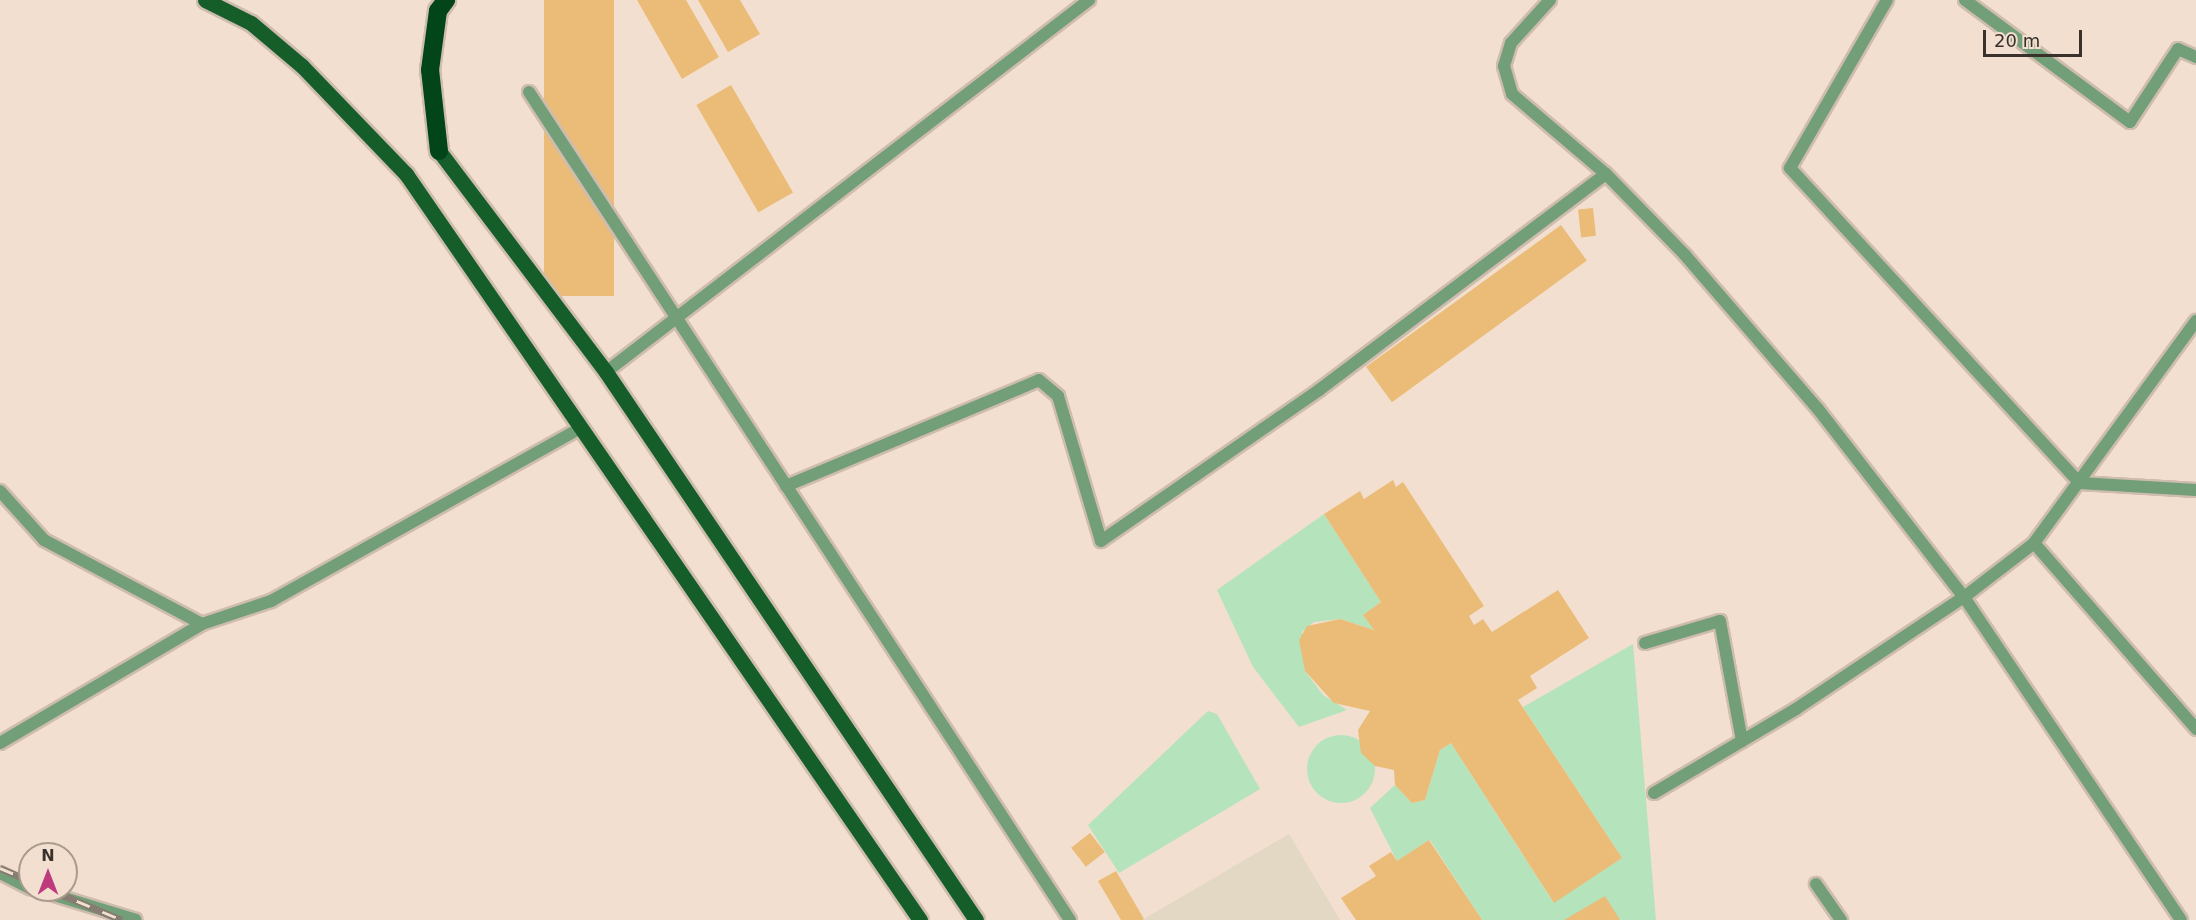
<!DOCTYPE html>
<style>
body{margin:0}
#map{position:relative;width:2196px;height:920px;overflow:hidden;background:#f3dfcf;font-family:"DejaVu Sans",sans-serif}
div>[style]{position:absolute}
.commercial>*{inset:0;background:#e2d8c3}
.green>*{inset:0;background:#b4e3bc}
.round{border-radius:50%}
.building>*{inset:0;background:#ebbc78;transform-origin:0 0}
.roads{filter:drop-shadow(2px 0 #cebcae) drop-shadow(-2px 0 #cebcae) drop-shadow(0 2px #cebcae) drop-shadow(0 -2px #cebcae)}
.street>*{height:12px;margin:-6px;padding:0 6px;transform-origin:6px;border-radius:6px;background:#729e78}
.primary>*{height:15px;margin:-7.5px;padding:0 7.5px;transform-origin:7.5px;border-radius:7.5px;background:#155e2a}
.highway>*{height:18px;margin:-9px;padding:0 9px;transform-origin:9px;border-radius:9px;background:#014518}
.rail>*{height:7px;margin-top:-3.5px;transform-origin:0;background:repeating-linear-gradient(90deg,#f3dfcf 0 14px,#887b71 0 28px);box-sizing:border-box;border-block:2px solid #887b71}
span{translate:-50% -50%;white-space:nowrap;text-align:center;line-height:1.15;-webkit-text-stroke:4.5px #f3dfcf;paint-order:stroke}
.north{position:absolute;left:18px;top:842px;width:60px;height:60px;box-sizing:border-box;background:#f3dfcf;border:2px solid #a99a8e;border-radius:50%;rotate:0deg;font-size:16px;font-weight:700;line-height:24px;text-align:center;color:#39322c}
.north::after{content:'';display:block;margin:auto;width:21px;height:27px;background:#be3a7f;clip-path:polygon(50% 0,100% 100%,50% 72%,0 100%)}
.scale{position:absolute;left:1983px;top:30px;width:99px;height:27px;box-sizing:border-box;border:3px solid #39322c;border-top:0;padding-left:8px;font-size:18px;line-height:21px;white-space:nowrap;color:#39322c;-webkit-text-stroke:4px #f3dfcf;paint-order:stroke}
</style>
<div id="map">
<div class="commercial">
<div style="clip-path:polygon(1289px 834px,1340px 920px,1142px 920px)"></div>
</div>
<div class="green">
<div style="clip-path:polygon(1324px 514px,1381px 602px,1363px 615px,1374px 630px,1340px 619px,1314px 622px,1302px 632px,1305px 671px,1323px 695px,1347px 710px,1299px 727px,1253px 667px,1217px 590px)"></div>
<div style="clip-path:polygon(1633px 644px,1656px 920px,1482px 920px,1430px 840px,1397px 861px,1370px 808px,1395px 785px,1412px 803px,1425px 800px,1440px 750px,1451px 743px,1553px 902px,1622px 858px,1523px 707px)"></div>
<div style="clip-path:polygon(1208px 711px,1217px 714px,1260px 789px,1119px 873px,1088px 825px)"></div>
<div class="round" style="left:1307px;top:735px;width:68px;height:68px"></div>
</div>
<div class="building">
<div style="left:544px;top:0;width:70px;height:296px"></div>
<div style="clip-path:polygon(637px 0,686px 0,719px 57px,682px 79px)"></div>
<div style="clip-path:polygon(698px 0,740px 0,760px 34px,728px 52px)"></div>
<div style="left:731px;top:85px;width:124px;height:40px;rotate:60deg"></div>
<div style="left:1593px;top:208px;width:28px;height:15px;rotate:84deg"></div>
<div style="left:1561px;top:225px;width:44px;height:241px;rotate:54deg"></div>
<div style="clip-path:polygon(1393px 480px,1396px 487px,1403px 482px,1484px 606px,1469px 616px,1474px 625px,1483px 619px,1492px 632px,1558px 590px,1589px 638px,1530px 676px,1537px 688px,1518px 700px,1622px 858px,1554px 903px,1451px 743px,1440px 750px,1425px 800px,1412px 803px,1395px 785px,1394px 770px,1375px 766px,1361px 753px,1358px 730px,1370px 711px,1334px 703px,1305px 671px,1299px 640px,1307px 626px,1340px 619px,1374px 630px,1363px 615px,1381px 602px,1324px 514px,1360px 491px,1364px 499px)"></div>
<div style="left:1090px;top:833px;width:24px;height:24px;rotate:52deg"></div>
<div style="clip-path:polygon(1429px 840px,1482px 920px,1356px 920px,1341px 898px,1376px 876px,1369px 866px,1391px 852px,1397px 861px)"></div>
<div style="clip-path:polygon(1116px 871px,1144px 919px,1142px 920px,1121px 920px,1098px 881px)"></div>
<div style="clip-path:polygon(1605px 896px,1620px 920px,1564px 920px)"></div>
</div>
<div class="roads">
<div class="street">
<div style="left:1550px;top:0;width:58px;rotate:132.2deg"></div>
<div style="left:1511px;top:43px;width:24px;rotate:107deg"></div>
<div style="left:1504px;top:66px;width:29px;rotate:74deg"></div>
<div style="left:1512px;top:94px;width:123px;rotate:40.4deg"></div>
<div style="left:1606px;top:174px;width:113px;rotate:45.7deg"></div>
<div style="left:1685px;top:255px;width:203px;rotate:49.2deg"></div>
<div style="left:1818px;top:409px;width:238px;rotate:52.2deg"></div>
<div style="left:1964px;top:597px;width:389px;rotate:56.1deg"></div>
<div style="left:1887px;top:0;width:194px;rotate:120deg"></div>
<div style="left:1790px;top:168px;width:428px;rotate:47.4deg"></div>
<div style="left:2080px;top:483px;width:116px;rotate:3.5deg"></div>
<div style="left:1965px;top:0;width:205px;rotate:36.5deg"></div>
<div style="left:2130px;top:122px;width:87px;rotate:-56.7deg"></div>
<div style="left:2178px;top:49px;width:20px;rotate:24deg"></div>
<div style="left:529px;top:92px;width:989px;rotate:56.84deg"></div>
<div style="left:606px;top:372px;width:610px;rotate:-37.6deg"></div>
<div style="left:786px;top:486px;width:274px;rotate:-22.7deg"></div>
<div style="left:1039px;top:380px;width:25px;rotate:40deg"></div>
<div style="left:1058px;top:396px;width:151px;rotate:73.5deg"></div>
<div style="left:1101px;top:541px;width:265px;rotate:-34.7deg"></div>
<div style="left:1319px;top:390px;width:359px;rotate:-37deg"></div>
<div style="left:0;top:491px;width:66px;rotate:48.1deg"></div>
<div style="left:44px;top:540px;width:179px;rotate:28deg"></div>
<div style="left:2034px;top:543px;width:247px;rotate:48.9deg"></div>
<div style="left:1645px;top:643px;width:78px;rotate:-16.3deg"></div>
<div style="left:1720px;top:621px;width:122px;rotate:79.6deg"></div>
<div style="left:0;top:743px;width:234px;rotate:-30.5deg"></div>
<div style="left:202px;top:624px;width:73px;rotate:-18.4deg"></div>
<div style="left:271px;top:601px;width:354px;rotate:-29.2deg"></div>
<div style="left:1654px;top:793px;width:165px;rotate:-30.6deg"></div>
<div style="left:1796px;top:709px;width:202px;rotate:-33.7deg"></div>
<div style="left:1964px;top:597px;width:88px;rotate:-37.6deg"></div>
<div style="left:2034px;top:543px;width:275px;rotate:-53.9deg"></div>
<div style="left:0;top:873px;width:34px;rotate:27deg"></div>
<div style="left:1816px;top:884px;width:44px;rotate:55.2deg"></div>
<div style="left:38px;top:890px;width:102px;rotate:17deg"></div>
</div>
<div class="primary">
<div style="left:205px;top:0;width:51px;rotate:26.6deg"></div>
<div style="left:251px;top:23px;width:67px;rotate:40.1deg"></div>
<div style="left:302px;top:66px;width:150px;rotate:46.1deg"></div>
<div style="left:406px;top:174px;width:906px;rotate:55.43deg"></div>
<div style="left:439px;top:151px;width:277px;rotate:52.9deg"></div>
<div style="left:606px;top:372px;width:661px;rotate:55.97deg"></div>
</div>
<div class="highway">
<div style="left:439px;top:151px;width:81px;rotate:-96.3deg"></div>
<div style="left:430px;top:70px;width:60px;rotate:-82.3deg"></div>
<div style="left:438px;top:11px;width:14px;rotate:-54deg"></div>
</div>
</div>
<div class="rail">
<div style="left:0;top:868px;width:33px;rotate:23deg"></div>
<div style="left:51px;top:890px;width:77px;rotate:22.9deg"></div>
</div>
<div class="north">N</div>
<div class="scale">20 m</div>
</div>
